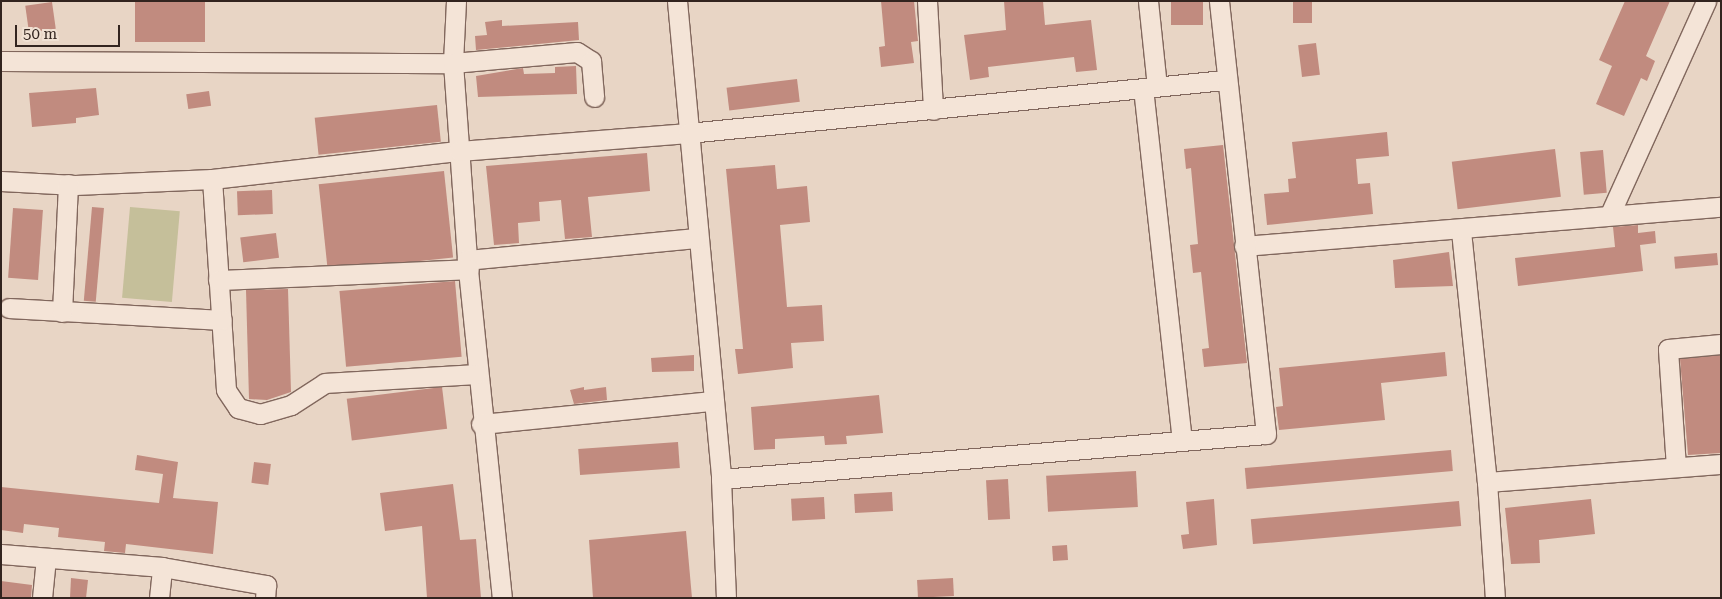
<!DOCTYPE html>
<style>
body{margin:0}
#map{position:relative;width:1722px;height:599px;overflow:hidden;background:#e8d5c5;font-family:"Roboto Serif",serif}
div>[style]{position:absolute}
.green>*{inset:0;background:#c5bf9a;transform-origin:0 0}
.building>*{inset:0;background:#c18b7f;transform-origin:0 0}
.roads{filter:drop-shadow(1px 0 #81675d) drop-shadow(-1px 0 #81675d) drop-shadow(0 1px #81675d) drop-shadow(0 -1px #81675d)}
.minor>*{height:19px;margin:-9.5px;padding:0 9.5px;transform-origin:9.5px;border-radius:9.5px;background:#f4e4d7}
span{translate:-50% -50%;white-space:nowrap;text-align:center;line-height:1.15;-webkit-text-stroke:4px #f0e1d3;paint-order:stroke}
.frame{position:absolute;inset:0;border:2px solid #32241f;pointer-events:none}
.scale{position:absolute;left:15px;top:25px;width:105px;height:22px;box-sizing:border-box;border:2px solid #32241f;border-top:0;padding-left:6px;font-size:15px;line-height:18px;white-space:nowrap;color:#32241f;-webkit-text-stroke:4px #f0e1d3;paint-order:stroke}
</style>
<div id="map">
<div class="green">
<div style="left:130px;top:207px;width:50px;height:91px;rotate:5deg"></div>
</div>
<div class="building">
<div style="left:135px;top:1px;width:70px;height:41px"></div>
<div style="clip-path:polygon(881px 1px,914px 1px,918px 41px,911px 42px,914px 63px,881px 67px,879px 47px,885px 46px)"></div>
<div style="clip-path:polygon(1004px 1px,1043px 1px,1045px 25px,1091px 20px,1097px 70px,1076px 72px,1074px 57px,988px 67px,989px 77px,970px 80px,964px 35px,1006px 30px)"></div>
<div style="left:1171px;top:1px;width:32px;height:24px"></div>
<div style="left:1293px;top:1px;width:19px;height:22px"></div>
<div style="clip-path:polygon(1625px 1px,1670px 1px,1646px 56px,1655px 61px,1647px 81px,1641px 78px,1624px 116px,1596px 104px,1612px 66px,1599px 60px)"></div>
<div style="left:52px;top:2px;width:27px;height:27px;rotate:82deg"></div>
<div style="clip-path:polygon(502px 20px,502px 26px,578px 22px,579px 40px,476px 50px,475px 36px,487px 35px,485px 22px)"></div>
<div style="left:1316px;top:43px;width:32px;height:18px;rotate:83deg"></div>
<div style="clip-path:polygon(576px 66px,577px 94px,478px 97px,476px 76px,523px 68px,524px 74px,555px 73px,555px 67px)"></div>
<div style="left:797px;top:79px;width:23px;height:71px;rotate:83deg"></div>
<div style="clip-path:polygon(96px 88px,99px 115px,76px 118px,76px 123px,32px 127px,29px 93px)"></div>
<div style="left:209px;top:91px;width:15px;height:23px;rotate:82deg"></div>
<div style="left:437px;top:105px;width:37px;height:123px;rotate:84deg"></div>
<div style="clip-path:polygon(1387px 132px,1389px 156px,1356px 159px,1358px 184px,1370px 183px,1373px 214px,1267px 225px,1264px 194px,1289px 192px,1288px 179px,1296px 178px,1292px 142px)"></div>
<div style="clip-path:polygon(1223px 145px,1247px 363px,1204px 367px,1202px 349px,1209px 348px,1201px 272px,1193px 273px,1190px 245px,1198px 244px,1191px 168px,1186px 169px,1184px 149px)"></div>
<div style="left:1555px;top:149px;width:48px;height:104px;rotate:83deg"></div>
<div style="left:1603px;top:150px;width:43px;height:23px;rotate:85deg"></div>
<div style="clip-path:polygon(647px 153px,650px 191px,588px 197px,592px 237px,565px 239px,561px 200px,539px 202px,540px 221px,518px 223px,519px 243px,494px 245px,486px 166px)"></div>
<div style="clip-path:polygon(775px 165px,777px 189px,807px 186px,810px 222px,780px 225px,787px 307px,822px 305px,824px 341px,791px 343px,793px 368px,738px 374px,735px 349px,743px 349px,726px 169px)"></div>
<div style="left:444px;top:171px;width:87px;height:126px;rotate:84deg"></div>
<div style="left:272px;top:190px;width:24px;height:35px;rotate:88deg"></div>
<div style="left:92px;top:207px;width:12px;height:94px;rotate:5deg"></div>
<div style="left:13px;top:208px;width:30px;height:70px;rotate:4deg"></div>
<div style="clip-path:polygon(1638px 225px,1638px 233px,1655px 231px,1656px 243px,1640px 245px,1643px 271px,1518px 286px,1515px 258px,1615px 247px,1613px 227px)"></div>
<div style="left:276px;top:233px;width:25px;height:36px;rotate:83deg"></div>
<div style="clip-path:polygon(1449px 252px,1453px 286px,1395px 288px,1393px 260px)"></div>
<div style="left:1717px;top:253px;width:12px;height:43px;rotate:85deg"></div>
<div style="left:455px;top:281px;width:76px;height:116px;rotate:85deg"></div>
<div style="clip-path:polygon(288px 289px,291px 392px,267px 400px,249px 399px,246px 290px)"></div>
<div style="clip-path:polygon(1445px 352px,1447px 376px,1381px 383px,1385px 420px,1279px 430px,1276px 407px,1283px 406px,1279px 368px)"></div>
<div style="clip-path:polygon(694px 355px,694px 371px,652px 372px,651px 358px)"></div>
<div style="clip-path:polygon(1721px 355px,1721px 453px,1688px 455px,1680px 359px)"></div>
<div style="left:442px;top:387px;width:42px;height:96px;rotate:83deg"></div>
<div style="clip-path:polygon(584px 387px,584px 390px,606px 387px,607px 400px,574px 404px,570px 390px)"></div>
<div style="clip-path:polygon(879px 395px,883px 433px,846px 436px,847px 444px,825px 445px,824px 436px,775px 439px,775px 449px,754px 450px,751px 407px)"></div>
<div style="left:678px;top:442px;width:26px;height:100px;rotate:86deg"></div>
<div style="left:1451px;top:450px;width:21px;height:207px;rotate:85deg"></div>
<div style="clip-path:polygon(137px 455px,178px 462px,173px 498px,218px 502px,213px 554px,126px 544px,125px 553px,104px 551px,105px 542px,58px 537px,59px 528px,24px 524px,23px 533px,1px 530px,1px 487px,159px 503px,163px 474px,135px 470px)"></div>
<div style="left:254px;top:462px;width:17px;height:21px;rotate:7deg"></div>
<div style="left:1136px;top:471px;width:36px;height:90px;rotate:87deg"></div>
<div style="left:1008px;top:479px;width:40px;height:22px;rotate:87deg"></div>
<div style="clip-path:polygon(453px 484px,460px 540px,476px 539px,481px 598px,427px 598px,422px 526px,385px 531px,380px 493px)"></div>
<div style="left:892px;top:492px;width:19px;height:38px;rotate:87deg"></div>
<div style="left:824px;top:497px;width:22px;height:33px;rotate:87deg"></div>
<div style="clip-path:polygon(1214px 499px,1217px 545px,1183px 549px,1181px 535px,1189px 534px,1186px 502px)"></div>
<div style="clip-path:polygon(1591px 499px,1595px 534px,1539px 540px,1540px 563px,1511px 564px,1505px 508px)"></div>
<div style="left:1459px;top:501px;width:25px;height:209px;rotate:85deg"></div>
<div style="clip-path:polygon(686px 531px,692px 598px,593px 598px,589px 540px)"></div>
<div style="left:1067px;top:545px;width:15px;height:15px;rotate:86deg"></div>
<div style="clip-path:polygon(71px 578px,88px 580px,86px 598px,70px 598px)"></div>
<div style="left:953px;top:578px;width:18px;height:36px;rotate:87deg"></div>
<div style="clip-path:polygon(1px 581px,32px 585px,31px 598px,1px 598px)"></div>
</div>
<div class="roads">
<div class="minor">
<div style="left:456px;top:1px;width:62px;rotate:92.8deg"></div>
<div style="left:453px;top:63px;width:197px;rotate:85.9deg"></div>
<div style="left:467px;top:260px;width:340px;rotate:84.1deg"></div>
<div style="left:677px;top:1px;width:480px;rotate:84.7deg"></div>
<div style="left:721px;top:479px;width:119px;rotate:87.6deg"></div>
<div style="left:927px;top:1px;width:109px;rotate:86.8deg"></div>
<div style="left:1148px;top:1px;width:85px;rotate:84deg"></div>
<div style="left:1px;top:61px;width:452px;rotate:0.3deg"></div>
<div style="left:453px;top:63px;width:124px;rotate:-5.1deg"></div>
<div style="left:577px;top:52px;width:17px;rotate:33deg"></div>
<div style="left:591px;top:61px;width:36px;rotate:85deg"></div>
<div style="left:1143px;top:88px;width:353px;rotate:83.7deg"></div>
<div style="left:212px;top:179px;width:211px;rotate:86.2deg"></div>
<div style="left:226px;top:390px;width:22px;rotate:56deg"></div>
<div style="left:238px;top:408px;width:23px;rotate:15deg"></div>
<div style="left:260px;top:414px;width:32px;rotate:-16deg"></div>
<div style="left:291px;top:405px;width:40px;rotate:-32.9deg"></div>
<div style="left:325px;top:383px;width:151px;rotate:-3.4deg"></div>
<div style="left:1px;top:181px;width:74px;rotate:3.1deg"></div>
<div style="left:75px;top:185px;width:137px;rotate:-2.5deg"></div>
<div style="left:212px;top:179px;width:249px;rotate:-6.5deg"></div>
<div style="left:459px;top:151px;width:230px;rotate:-4.5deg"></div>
<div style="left:688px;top:133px;width:540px;rotate:-5.64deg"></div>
<div style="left:1610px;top:214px;width:234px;rotate:-65.7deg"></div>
<div style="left:1461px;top:231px;width:252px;rotate:84.1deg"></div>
<div style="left:1487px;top:482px;width:116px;rotate:86.1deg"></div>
<div style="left:1244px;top:246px;width:479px;rotate:-4.7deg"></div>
<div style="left:467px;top:260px;width:231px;rotate:-5.5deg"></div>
<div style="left:218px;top:280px;width:251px;rotate:-2.5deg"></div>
<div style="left:9px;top:308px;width:213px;rotate:3.2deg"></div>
<div style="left:62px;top:312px;width:128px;rotate:-87.3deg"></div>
<div style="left:481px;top:424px;width:233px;rotate:-5.7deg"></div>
<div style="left:1676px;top:467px;width:118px;rotate:-93.9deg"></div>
<div style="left:1668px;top:349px;width:53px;rotate:-5.4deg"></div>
<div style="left:721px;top:479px;width:547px;rotate:-4.72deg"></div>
<div style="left:1266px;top:434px;width:436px;rotate:-96.2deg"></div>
<div style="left:1487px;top:482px;width:235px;rotate:-4.4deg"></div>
<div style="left:1px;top:554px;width:162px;rotate:4.6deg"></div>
<div style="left:162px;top:567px;width:106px;rotate:9.8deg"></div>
<div style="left:266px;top:585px;width:13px;rotate:94deg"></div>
<div style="left:42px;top:598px;width:40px;rotate:-84.3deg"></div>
<div style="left:159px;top:598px;width:31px;rotate:-84deg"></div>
</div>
</div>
<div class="frame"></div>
<div class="scale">50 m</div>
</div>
